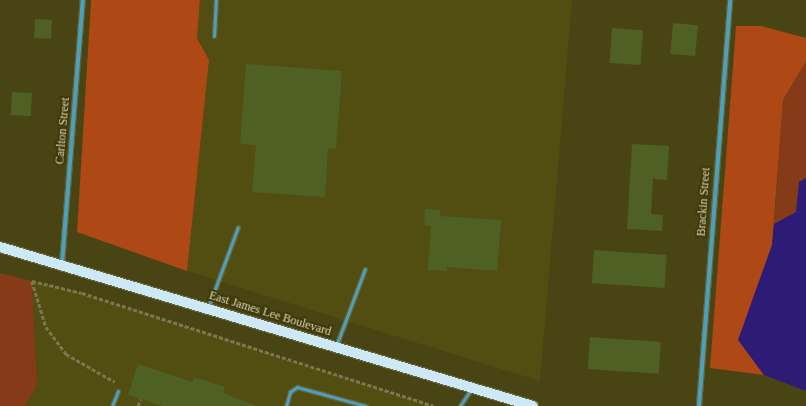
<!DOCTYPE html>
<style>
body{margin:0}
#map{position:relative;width:806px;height:406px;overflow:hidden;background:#494413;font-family:"Times New Roman",serif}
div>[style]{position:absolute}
.built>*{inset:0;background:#524d11}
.green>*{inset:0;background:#853b18}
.forest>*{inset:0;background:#ae4915}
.water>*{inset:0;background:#2e1b76}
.building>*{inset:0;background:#4f6025;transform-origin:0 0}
.path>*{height:2.5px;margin-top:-1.25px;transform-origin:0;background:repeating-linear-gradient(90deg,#7b774e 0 4px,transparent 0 6px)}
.roads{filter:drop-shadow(1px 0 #666236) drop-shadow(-1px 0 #666236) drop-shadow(0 1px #666236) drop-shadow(0 -1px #666236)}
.service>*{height:3px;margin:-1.5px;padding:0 1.5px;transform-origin:1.5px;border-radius:1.5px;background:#4ba0bd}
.minor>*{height:4px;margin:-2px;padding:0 2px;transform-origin:2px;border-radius:2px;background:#4ba0bd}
.primary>*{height:10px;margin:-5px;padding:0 5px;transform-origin:5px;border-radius:5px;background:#cce9f5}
span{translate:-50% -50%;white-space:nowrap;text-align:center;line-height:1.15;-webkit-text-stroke:4px #3e3906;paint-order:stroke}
.street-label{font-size:12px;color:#dcdac1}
</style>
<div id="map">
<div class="built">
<div style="clip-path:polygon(200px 0,572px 0,540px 381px,187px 271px,209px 60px,197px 38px)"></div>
<div style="clip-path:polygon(32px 281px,82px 293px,433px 406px,25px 406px,37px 385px)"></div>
</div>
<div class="green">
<div style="clip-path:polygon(806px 61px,806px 178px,799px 182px,796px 212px,774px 224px,783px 100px)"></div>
<div style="clip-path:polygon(0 273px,32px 281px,37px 385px,25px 406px,0 406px)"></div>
</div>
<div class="forest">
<div style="clip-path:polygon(91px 0,200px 0,197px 38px,209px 60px,187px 271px,77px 232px)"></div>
<div style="clip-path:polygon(736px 26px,761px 26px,806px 38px,806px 61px,783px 100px,772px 245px,739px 340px,764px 375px,710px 368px)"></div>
</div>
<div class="water">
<div style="clip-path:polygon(806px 178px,806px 391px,764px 375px,738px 340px,772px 245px,774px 224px,796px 212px,799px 182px)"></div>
</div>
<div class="building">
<div style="left:35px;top:19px;width:17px;height:19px;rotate:3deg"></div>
<div style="left:673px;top:23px;width:25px;height:31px;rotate:5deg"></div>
<div style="left:612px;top:28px;width:31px;height:35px;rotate:4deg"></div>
<div style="clip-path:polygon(246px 64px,342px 71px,336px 149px,328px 148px,325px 197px,252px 192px,256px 145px,240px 144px)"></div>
<div style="left:12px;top:92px;width:20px;height:23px;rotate:3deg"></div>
<div style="clip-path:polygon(632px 144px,669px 146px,667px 180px,653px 179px,651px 214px,663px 215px,662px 231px,627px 229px)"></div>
<div style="clip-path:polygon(425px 209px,440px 210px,440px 216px,501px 220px,497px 271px,447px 267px,447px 271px,428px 270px,431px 226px,424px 225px)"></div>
<div style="left:594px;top:250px;width:73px;height:33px;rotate:4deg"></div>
<div style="left:590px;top:337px;width:71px;height:32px;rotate:4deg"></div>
<div style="clip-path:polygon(138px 364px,192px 382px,194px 377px,225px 387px,223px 393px,256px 406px,162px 406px,128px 395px)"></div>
</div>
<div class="path">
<div style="left:32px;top:281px;width:51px;rotate:13.5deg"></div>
<div style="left:82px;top:293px;width:369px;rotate:17.8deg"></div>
<div style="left:32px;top:281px;width:48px;rotate:73.1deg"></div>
<div style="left:46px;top:327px;width:34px;rotate:53deg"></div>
<div style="left:66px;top:354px;width:56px;rotate:29.7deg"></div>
<div style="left:138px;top:406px;width:7px;rotate:-74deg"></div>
</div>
<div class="roads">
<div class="service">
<div style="left:214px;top:36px;width:36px;rotate:-87deg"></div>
<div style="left:208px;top:308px;width:86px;rotate:-69.7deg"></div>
<div style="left:336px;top:346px;width:82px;rotate:-69.4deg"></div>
<div style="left:112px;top:406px;width:16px;rotate:-68deg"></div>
<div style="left:286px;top:406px;width:15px;rotate:-74deg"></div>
<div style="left:290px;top:392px;width:9px;rotate:-36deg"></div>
<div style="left:297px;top:387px;width:72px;rotate:15.4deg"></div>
<div style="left:460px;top:406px;width:20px;rotate:-57deg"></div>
</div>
<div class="minor">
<div style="left:62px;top:264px;width:265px;rotate:-85.5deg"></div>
<div style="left:699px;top:406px;width:407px;rotate:-85.6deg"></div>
</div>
<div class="primary">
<div style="left:0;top:247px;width:556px;rotate:16.61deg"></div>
</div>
</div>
<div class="street-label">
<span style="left:63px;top:131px;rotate:-85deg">Carlton Street</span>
<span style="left:704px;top:202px;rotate:-86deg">Brackin Street</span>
<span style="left:270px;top:314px;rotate:17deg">East James Lee Boulevard</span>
</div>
</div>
